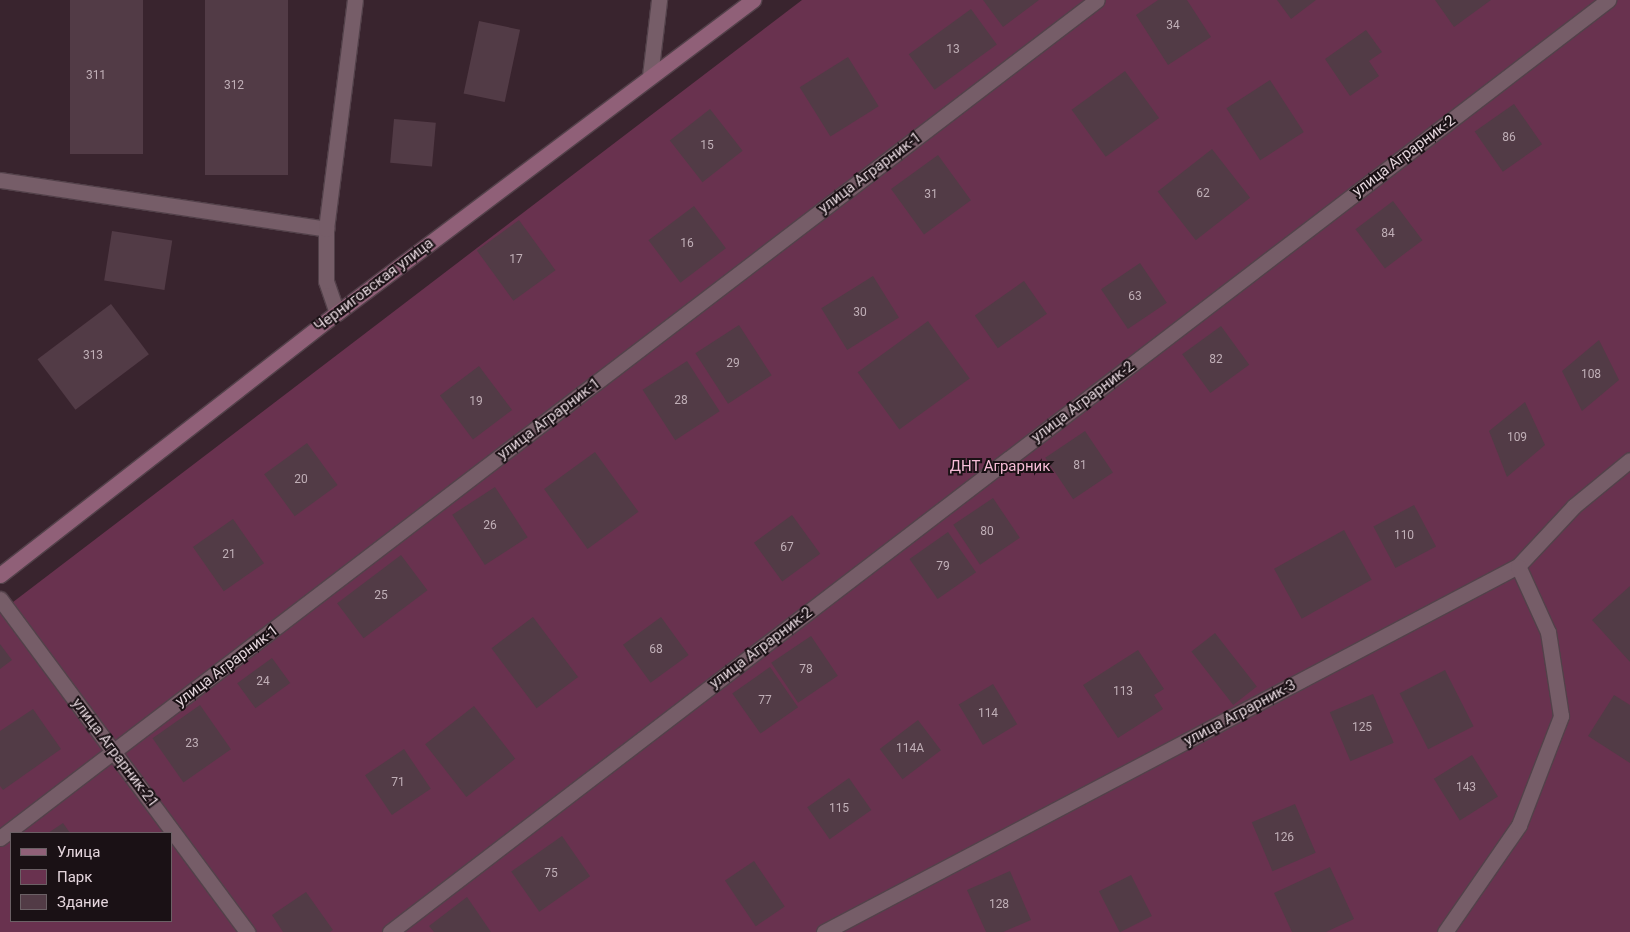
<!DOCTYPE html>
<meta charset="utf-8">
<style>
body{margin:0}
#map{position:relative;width:1630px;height:932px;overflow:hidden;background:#39242e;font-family:Roboto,sans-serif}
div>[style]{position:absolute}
.green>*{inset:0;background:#69324f}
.building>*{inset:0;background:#523b46;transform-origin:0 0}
.roads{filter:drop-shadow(1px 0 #53414a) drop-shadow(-1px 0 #53414a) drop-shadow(0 1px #53414a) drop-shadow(0 -1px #53414a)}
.street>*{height:15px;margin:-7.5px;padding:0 7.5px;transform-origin:7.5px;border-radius:7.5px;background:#765d68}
.secondary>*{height:15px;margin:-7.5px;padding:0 7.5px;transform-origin:7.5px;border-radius:7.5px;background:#906078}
span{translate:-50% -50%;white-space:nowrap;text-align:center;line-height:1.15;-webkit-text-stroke:4px #1a1115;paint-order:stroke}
.number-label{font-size:12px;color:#c0afb7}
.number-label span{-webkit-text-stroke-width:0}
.street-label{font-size:15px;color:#e5d6dd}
.park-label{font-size:15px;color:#f5bcd6}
.legend{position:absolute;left:10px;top:832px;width:162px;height:90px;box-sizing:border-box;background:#1a1115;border:1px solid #6b6065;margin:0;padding:6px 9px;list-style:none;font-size:15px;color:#e5d6dd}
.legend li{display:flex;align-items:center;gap:10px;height:25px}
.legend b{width:25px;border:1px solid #6b6065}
</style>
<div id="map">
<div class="green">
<div style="clip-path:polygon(evenodd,802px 0,1630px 0,1630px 932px,0 932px,0 612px,802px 0,11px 833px,171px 833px,171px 921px,11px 921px,11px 833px)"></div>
</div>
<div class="building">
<div style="left:70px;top:0;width:73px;height:154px"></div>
<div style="left:205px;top:0;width:83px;height:175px"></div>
<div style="clip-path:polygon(983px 0,1039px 0,1003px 27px)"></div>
<div style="clip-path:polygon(1158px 0,1187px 0,1211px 37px,1168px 65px,1136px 15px)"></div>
<div style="clip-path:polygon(1277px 0,1316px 0,1291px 19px)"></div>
<div style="clip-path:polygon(1435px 0,1491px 0,1454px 27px)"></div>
<div style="left:971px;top:9px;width:44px;height:77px;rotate:54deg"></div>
<div style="left:479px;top:21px;width:42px;height:74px;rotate:12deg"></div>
<div style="clip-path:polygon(1366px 30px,1382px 52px,1369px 61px,1379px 76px,1350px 96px,1325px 59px)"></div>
<div style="left:848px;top:57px;width:58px;height:57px;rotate:58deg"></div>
<div style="left:1125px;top:71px;width:58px;height:66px;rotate:54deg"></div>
<div style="left:1270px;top:80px;width:62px;height:52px;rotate:57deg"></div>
<div style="left:1514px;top:104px;width:49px;height:48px;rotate:55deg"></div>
<div style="left:710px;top:109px;width:53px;height:51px;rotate:52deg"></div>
<div style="left:394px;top:119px;width:42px;height:44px;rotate:5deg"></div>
<div style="left:1212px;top:149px;width:62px;height:69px;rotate:52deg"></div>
<div style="left:938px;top:155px;width:56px;height:58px;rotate:54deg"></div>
<div style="left:1393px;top:201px;width:49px;height:47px;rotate:53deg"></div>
<div style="left:694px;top:206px;width:53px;height:57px;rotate:53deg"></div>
<div style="left:519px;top:220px;width:62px;height:52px;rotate:54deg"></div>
<div style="left:112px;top:231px;width:61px;height:50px;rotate:9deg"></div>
<div style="left:1140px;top:263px;width:48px;height:47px;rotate:56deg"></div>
<div style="left:873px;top:276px;width:49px;height:61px;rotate:58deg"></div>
<div style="left:1024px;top:281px;width:40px;height:60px;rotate:55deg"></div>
<div style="left:111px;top:304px;width:63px;height:92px;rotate:53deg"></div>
<div style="left:928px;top:321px;width:71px;height:87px;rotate:54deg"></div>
<div style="left:739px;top:325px;width:60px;height:52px;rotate:57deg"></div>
<div style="left:1221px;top:326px;width:48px;height:48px;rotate:54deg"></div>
<div style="clip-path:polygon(1599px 340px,1619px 380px,1582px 411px,1562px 371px)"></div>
<div style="left:687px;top:361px;width:60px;height:53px;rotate:57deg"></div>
<div style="left:479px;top:366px;width:55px;height:49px;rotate:53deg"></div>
<div style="clip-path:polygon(1525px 402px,1545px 445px,1507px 477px,1489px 431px)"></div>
<div style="left:1085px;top:431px;width:50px;height:48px;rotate:56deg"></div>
<div style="left:307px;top:443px;width:52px;height:53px;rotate:54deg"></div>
<div style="left:595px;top:452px;width:74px;height:63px;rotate:54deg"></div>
<div style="left:495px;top:487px;width:60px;height:51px;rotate:57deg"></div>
<div style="left:993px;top:498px;width:48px;height:48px;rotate:56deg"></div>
<div style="left:1414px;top:505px;width:47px;height:46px;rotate:62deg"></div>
<div style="left:792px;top:515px;width:48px;height:47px;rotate:54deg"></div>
<div style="left:233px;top:519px;width:54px;height:49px;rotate:55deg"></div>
<div style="left:1344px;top:530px;width:57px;height:80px;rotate:61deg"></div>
<div style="left:948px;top:532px;width:49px;height:47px;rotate:55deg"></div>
<div style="left:401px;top:555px;width:44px;height:80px;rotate:53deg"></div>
<div style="clip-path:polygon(1630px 586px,1630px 662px,1592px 620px)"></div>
<div style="left:533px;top:617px;width:75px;height:52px;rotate:53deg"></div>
<div style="left:661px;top:617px;width:47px;height:47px;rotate:54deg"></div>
<div style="left:1215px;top:633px;width:68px;height:30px;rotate:52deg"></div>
<div style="left:811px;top:636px;width:48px;height:48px;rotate:56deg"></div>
<div style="clip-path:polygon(0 644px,12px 660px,0 669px)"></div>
<div style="clip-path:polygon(1138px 650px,1164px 689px,1154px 695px,1163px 709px,1118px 738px,1083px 685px)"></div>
<div style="left:272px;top:658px;width:31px;height:43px;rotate:54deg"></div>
<div style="left:770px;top:667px;width:49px;height:46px;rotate:55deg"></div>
<div style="left:1445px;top:670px;width:63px;height:51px;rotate:63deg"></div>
<div style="left:993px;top:684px;width:47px;height:40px;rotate:59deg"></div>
<div style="left:1373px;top:694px;width:53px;height:47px;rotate:67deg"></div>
<div style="clip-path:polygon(1614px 695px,1630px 705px,1630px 763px,1588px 736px)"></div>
<div style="left:200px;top:705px;width:54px;height:58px;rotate:55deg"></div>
<div style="left:474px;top:706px;width:67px;height:62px;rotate:52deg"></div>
<div style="clip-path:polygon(33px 709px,61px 749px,3px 790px,0 786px,0 731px)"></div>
<div style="left:918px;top:720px;width:38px;height:48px;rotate:53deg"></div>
<div style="left:404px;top:749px;width:48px;height:47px;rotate:56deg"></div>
<div style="left:1472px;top:755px;width:49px;height:45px;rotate:58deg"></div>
<div style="left:849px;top:778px;width:39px;height:51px;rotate:55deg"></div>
<div style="left:1295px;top:804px;width:53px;height:47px;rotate:67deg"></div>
<div style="clip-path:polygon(63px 823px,70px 833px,48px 833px)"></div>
<div style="left:562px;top:836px;width:49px;height:62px;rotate:55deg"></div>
<div style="left:754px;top:861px;width:55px;height:35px;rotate:56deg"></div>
<div style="clip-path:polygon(1330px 867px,1354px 919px,1326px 932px,1292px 932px,1274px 893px)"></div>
<div style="clip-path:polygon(1010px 871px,1031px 920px,1003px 932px,986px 932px,967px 890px)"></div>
<div style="left:1131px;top:875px;width:46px;height:36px;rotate:63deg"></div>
<div style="clip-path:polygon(306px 892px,333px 930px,330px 932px,283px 932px,272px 915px)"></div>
<div style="clip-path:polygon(467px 897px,491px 932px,434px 932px,429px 926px)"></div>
</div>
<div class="roads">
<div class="street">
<div style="left:650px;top:76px;width:77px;rotate:-83.2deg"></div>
<div style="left:0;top:180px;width:330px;rotate:8.5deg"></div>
<div style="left:337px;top:313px;width:34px;rotate:-109deg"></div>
<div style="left:326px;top:281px;width:52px;rotate:-90deg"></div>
<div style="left:326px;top:229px;width:231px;rotate:-82.8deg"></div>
<div style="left:0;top:599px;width:415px;rotate:53.4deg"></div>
<div style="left:0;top:838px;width:1380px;rotate:-37.38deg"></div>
<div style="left:390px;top:932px;width:1534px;rotate:-37.42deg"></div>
<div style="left:824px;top:932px;width:785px;rotate:-27.81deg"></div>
<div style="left:1518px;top:566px;width:82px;rotate:-47deg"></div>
<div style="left:1574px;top:506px;width:72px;rotate:-39.4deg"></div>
<div style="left:1445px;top:932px;width:130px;rotate:-55.3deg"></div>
<div style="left:1519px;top:825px;width:117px;rotate:-68.9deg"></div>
<div style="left:1561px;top:716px;width:85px;rotate:-98.8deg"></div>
<div style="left:1548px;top:632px;width:72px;rotate:-114.4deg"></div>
</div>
<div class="secondary">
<div style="left:0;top:575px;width:427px;rotate:-37.9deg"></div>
<div style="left:337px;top:313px;width:521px;rotate:-36.96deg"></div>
</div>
</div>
<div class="number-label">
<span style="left:1173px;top:26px">34</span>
<span style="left:953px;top:50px">13</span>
<span style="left:96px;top:76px">311</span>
<span style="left:234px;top:86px">312</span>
<span style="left:1509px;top:138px">86</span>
<span style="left:707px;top:146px">15</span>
<span style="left:1203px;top:194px">62</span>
<span style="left:931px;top:195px">31</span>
<span style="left:1388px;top:234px">84</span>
<span style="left:687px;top:244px">16</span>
<span style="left:516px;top:260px">17</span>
<span style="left:1135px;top:297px">63</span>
<span style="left:860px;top:313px">30</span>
<span style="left:93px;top:356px">313</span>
<span style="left:1216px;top:360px">82</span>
<span style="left:733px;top:364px">29</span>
<span style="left:1591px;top:375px">108</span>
<span style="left:681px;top:401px">28</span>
<span style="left:476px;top:402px">19</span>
<span style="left:1517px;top:438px">109</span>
<span style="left:1080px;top:466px">81</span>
<span style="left:301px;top:480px">20</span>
<span style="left:490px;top:526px">26</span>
<span style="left:987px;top:532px">80</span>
<span style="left:1404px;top:536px">110</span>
<span style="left:787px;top:548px">67</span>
<span style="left:229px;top:555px">21</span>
<span style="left:943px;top:567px">79</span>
<span style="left:381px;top:596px">25</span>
<span style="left:656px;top:650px">68</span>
<span style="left:806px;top:670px">78</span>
<span style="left:263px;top:682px">24</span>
<span style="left:1123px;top:692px">113</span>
<span style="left:765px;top:701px">77</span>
<span style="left:988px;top:714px">114</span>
<span style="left:1362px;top:728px">125</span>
<span style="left:192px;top:744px">23</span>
<span style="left:910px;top:749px">114А</span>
<span style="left:398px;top:783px">71</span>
<span style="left:1466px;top:788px">143</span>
<span style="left:839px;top:809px">115</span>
<span style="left:1284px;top:838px">126</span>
<span style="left:551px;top:874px">75</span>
<span style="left:999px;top:905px">128</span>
</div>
<div class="street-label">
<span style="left:1404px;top:156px;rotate:-37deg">улица Аграрник-2</span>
<span style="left:870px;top:173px;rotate:-37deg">улица Аграрник-1</span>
<span style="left:374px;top:285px;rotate:-37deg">Черниговская улица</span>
<span style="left:1083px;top:402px;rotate:-37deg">улица Аграрник-2</span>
<span style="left:549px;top:419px;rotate:-37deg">улица Аграрник-1</span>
<span style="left:761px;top:648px;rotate:-37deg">улица Аграрник-2</span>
<span style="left:227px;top:666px;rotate:-37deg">улица Аграрник-1</span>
<span style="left:1240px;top:713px;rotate:-28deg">улица Аграрник-3</span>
<span style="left:115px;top:753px;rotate:53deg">улица Аграрник-21</span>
</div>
<div class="park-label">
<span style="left:1000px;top:467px">ДНТ Аграрник</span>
</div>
<ul class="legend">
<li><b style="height:6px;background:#906078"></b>Улица</li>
<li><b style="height:14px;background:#69324f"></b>Парк</li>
<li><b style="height:14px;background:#523b46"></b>Здание</li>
</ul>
</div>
